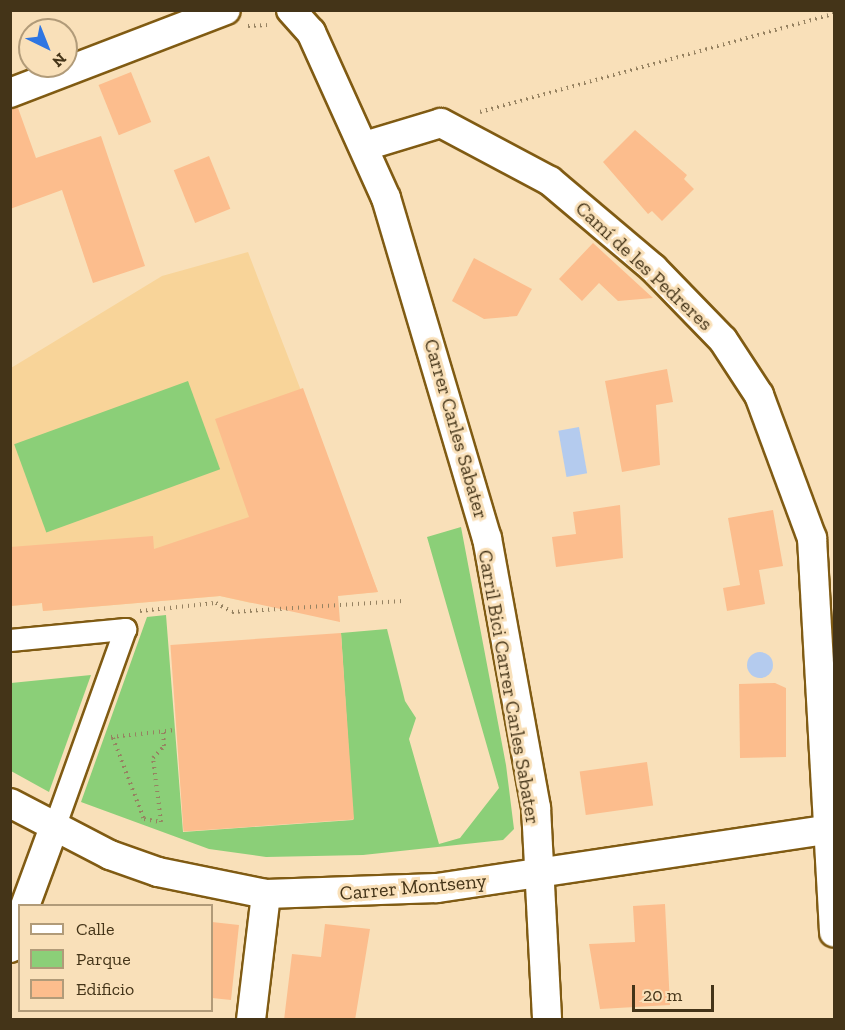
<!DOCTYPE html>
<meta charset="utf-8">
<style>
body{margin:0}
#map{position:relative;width:845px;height:1030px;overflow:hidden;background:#f9e0b9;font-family:"Zilla Slab",serif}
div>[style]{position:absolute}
.built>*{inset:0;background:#f8d499}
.green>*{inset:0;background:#8bcf78;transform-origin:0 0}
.water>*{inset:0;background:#b4cbee;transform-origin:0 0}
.round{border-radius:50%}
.building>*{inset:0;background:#fcbd8d;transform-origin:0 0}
.path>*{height:4px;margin-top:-2px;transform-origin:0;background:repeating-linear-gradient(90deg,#968261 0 1.5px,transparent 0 6px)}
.roads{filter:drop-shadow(2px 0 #805b13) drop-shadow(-2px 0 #805b13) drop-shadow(0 2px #805b13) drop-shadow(0 -2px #805b13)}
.pedestrian>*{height:21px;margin:-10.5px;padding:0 10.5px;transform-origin:10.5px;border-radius:10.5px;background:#fff}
.minor>*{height:28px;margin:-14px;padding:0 14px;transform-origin:14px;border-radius:14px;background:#fff}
span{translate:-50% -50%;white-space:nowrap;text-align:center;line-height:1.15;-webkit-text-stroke:6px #f9e0b9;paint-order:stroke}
.street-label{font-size:20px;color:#443418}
.frame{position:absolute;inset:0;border:12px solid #443418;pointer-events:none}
.legend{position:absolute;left:18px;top:904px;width:195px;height:108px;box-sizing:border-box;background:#f9e0b9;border:2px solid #b19b79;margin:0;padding:8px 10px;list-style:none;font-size:18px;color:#443418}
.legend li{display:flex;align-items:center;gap:12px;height:30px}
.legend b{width:30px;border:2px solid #b19b79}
.north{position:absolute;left:18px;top:18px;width:60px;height:60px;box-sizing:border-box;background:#f9e0b9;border:2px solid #b19b79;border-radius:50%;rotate:137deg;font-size:16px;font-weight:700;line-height:24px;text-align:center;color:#443418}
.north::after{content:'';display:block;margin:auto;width:21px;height:27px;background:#2f76e2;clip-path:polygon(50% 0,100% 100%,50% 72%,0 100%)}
.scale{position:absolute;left:632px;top:985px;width:82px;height:27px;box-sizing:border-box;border:3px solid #443418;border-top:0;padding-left:8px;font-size:18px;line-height:21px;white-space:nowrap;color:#443418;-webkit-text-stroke:4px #f9e0b9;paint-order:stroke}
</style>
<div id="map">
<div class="built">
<div style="clip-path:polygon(248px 252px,378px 592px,251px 603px,220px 596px,43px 611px,42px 603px,11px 606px,11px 368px,162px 276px)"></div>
</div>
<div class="green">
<div style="left:188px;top:381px;width:94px;height:185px;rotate:70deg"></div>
<div style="clip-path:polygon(461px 527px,506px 765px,514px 829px,503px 840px,363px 855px,266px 857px,209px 849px,81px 802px,147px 617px,166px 615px,183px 832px,353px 820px,341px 633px,387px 629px,405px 701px,416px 718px,409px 739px,439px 844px,460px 838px,499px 788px,427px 537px)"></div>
<div style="clip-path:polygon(91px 675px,49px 792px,11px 771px,11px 683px)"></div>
</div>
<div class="water">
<div style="left:579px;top:427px;width:47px;height:21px;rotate:80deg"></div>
<div class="round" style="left:747px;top:652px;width:26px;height:26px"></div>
</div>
<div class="building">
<div style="left:131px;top:72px;width:54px;height:35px;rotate:68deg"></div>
<div style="clip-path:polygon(18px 108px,36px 158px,101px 136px,145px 266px,93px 283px,62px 190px,10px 209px,10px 109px)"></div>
<div style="clip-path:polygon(635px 130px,687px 175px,684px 179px,694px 189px,662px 221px,652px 211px,648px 214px,603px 162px)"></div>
<div style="left:209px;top:156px;width:57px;height:38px;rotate:68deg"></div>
<div style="clip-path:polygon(593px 243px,653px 298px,618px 301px,599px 283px,582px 301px,559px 279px)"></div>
<div style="clip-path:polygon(474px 258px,532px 289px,517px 316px,484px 319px,452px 301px)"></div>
<div style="clip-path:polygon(667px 369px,673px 402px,656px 405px,660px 465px,622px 472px,605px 381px)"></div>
<div style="clip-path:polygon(303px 388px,378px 592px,338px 596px,340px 622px,220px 596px,43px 611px,42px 603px,10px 606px,10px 547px,153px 536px,154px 549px,249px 517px,215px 419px)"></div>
<div style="clip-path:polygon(620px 505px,623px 558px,556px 567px,552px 537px,576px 534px,573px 512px)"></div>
<div style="clip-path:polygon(773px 510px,783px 566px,759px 570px,765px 604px,727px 611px,723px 588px,740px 585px,728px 518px)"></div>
<div style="left:341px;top:633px;width:187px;height:171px;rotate:86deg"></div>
<div style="clip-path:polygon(775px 683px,786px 688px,786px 757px,740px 758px,739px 684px)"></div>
<div style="left:647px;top:762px;width:44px;height:68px;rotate:82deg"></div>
<div style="clip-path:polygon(665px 904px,670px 1005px,600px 1009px,589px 944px,635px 942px,633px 906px)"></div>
<div style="clip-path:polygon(212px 922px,239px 925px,231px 1000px,212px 998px)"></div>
<div style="clip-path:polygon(325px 924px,370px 929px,355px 1020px,284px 1020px,292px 954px,321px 957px)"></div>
</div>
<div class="path">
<div style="left:248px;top:26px;width:19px;rotate:-3deg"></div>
<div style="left:480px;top:112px;width:367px;rotate:-15.5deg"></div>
<div style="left:140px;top:611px;width:76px;rotate:-6deg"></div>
<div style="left:216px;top:603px;width:18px;rotate:29deg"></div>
<div style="left:232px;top:612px;width:171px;rotate:-3.7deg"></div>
<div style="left:111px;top:737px;width:65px;rotate:-6.1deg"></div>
<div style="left:113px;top:738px;width:87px;rotate:69.1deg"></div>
<div style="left:144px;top:819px;width:17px;rotate:10deg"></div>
<div style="left:161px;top:822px;width:64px;rotate:-97.1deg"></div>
<div style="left:153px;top:758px;width:16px;rotate:-47deg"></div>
<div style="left:164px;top:746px;width:15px;rotate:-94deg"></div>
</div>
<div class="roads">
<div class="pedestrian">
<div style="left:10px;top:640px;width:116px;rotate:-5.5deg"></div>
<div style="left:125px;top:629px;width:210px;rotate:109.7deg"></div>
</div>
<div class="minor">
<div style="left:291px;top:10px;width:30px;rotate:48deg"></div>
<div style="left:311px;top:32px;width:182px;rotate:65.7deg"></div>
<div style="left:386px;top:198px;width:355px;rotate:73.5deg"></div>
<div style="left:487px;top:538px;width:274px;rotate:79.7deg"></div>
<div style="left:536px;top:808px;width:212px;rotate:87deg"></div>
<div style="left:10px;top:93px;width:231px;rotate:-21deg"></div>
<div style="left:365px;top:146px;width:79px;rotate:-16.8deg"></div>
<div style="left:441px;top:123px;width:123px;rotate:28deg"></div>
<div style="left:550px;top:181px;width:135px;rotate:40.2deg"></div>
<div style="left:653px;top:268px;width:100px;rotate:45.8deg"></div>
<div style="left:723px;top:340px;width:66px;rotate:56.8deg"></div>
<div style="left:759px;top:395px;width:153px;rotate:69.7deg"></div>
<div style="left:812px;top:538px;width:395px;rotate:86.8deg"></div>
<div style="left:10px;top:803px;width:113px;rotate:27.5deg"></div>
<div style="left:110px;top:855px;width:51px;rotate:19.5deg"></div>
<div style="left:158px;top:872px;width:110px;rotate:11.5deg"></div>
<div style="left:266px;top:894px;width:171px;rotate:-2deg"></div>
<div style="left:437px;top:888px;width:401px;rotate:-8.5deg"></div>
<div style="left:25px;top:906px;width:84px;rotate:-69.8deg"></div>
<div style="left:10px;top:948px;width:28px;rotate:-69deg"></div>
<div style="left:251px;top:1020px;width:127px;rotate:-83.2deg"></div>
</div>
</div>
<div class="street-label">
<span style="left:644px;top:266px;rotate:43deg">Camí de les Pedreres</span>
<span style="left:456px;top:429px;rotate:74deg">Carrer Carles Sabater</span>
<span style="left:509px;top:687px;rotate:80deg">Carril Bici Carrer Carles Sabater</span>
<span style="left:413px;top:887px;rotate:-5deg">Carrer Montseny</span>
</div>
<div class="frame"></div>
<ul class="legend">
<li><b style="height:8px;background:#fff"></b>Calle</li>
<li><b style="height:16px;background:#8bcf78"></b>Parque</li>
<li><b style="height:16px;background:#fcbd8d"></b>Edificio</li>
</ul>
<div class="north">N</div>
<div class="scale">20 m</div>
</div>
